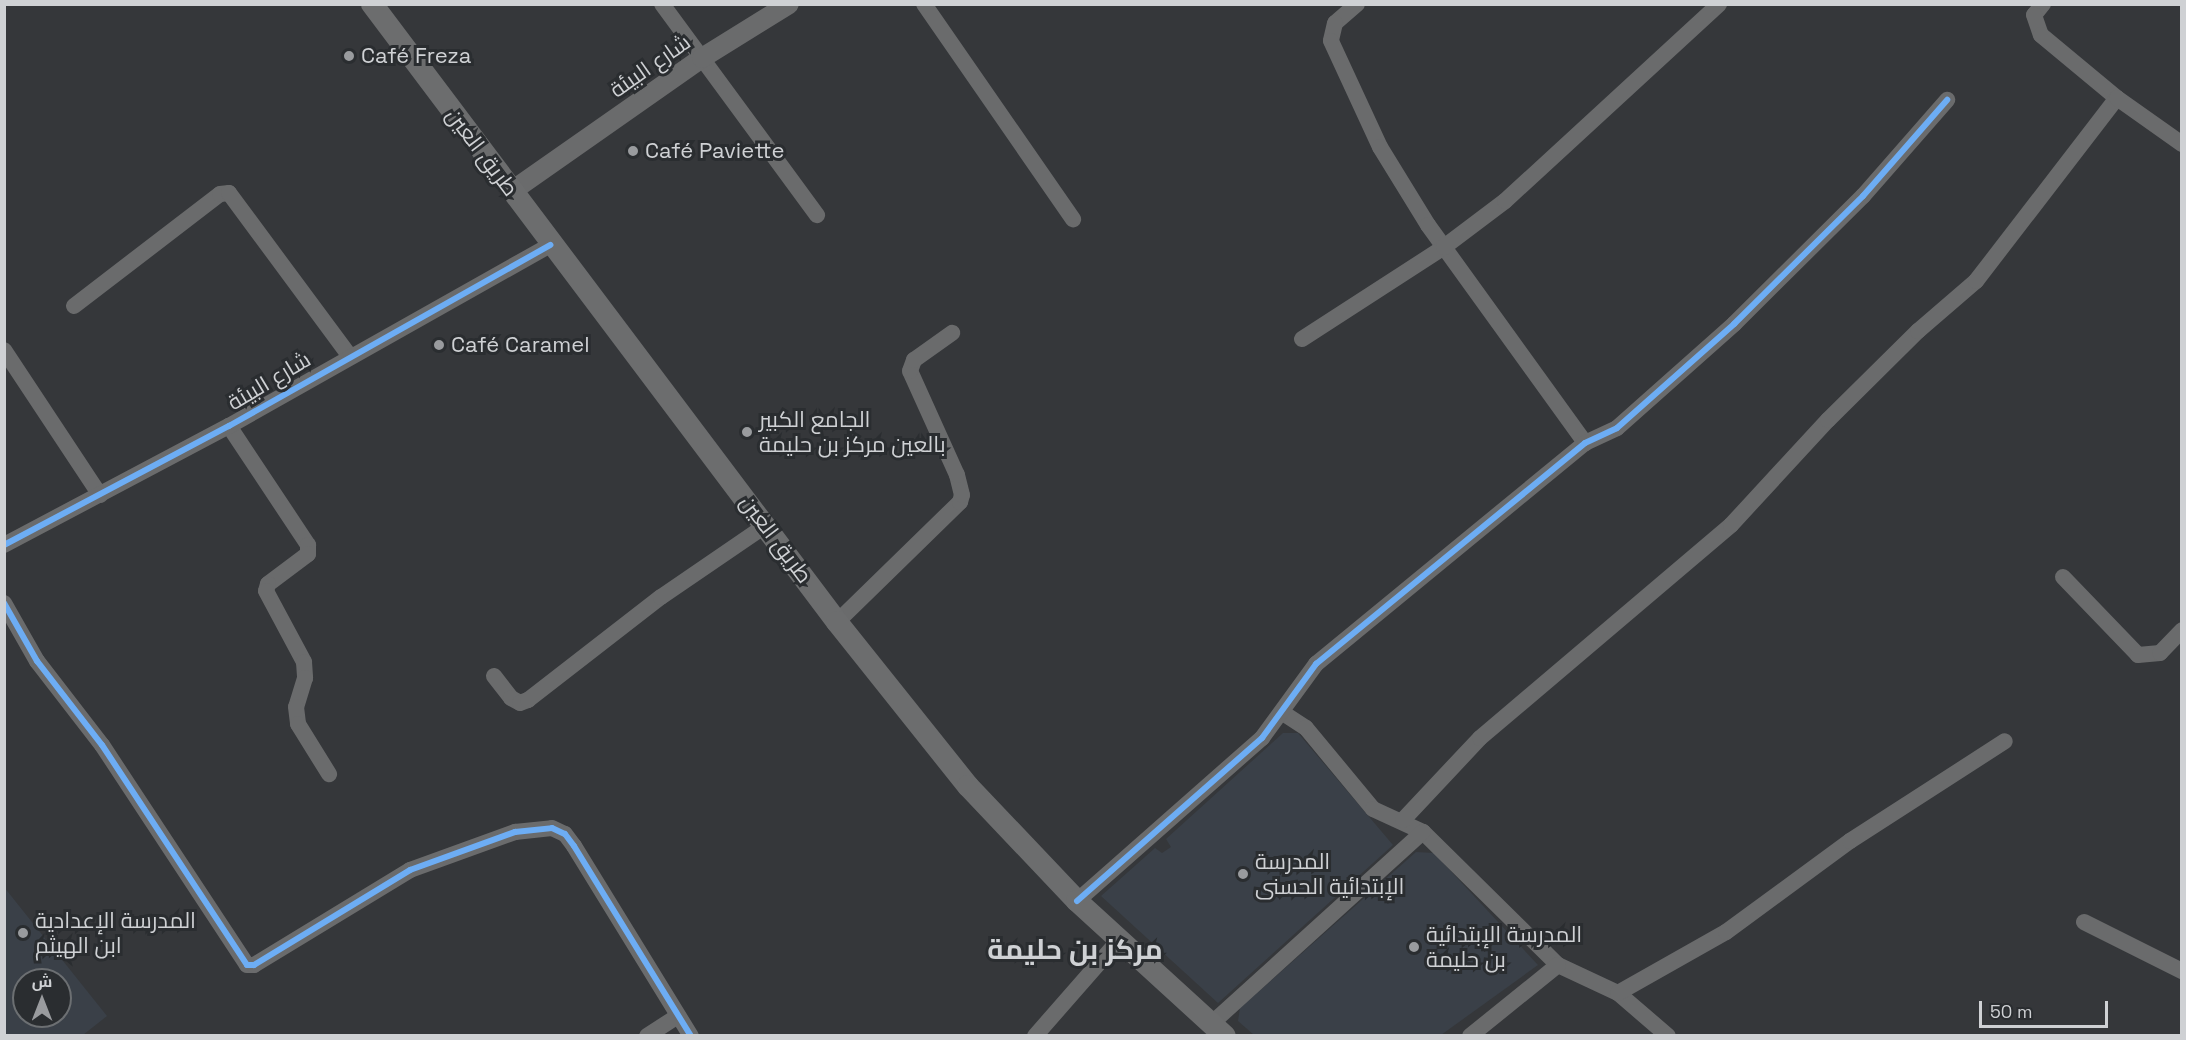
<!DOCTYPE html>
<meta charset="utf-8">
<style>
body{margin:0}
#map{position:relative;width:2186px;height:1040px;overflow:hidden;background:#35373a;font-family:"Space Grotesk",Cairo,sans-serif}
div>[style]{position:absolute}
.built>*{inset:0;background:#3a4048}
.minor>*{height:16px;margin:-8px;padding:0 8px;transform-origin:8px;border-radius:8px;background:#6a6b6c}
.tertiary>*{height:20px;margin:-10px;padding:0 10px;transform-origin:10px;border-radius:10px;background:#6a6b6c}
.secondary>*{height:22px;margin:-11px;padding:0 11px;transform-origin:11px;border-radius:11px;background:#6c6d6e}
.cycleway>*{height:6px;margin:-3px;padding:0 3px;transform-origin:3px;border-radius:3px;background:#6dadf4}
.dots>*{width:16px;height:16px;translate:-50% -50%;box-sizing:border-box;border:3px solid #2a2d30;border-radius:50%}
span{translate:-50% -50%;white-space:nowrap;text-align:center;line-height:1.15;-webkit-text-stroke:6px #2a2d30;paint-order:stroke}
.poi-label{font-size:22px;color:#cfd1d4}
.left{translate:0 -50%;text-align:left}
.street-label{font-size:22px;color:#cfd1d4}
.district-label{font-size:28px;color:#cfd1d4;font-weight:700}
.frame{position:absolute;inset:0;border:6px solid #cfd1d4;pointer-events:none}
.north{position:absolute;left:12px;top:968px;width:60px;height:60px;box-sizing:border-box;background:#2a2d30;border:2px solid #6c6f72;border-radius:50%;rotate:0deg;font-size:16px;font-weight:700;line-height:24px;text-align:center;color:#cfd1d4}
.north::after{content:'';display:block;margin:auto;width:21px;height:27px;background:#999b9e;clip-path:polygon(50% 0,100% 100%,50% 72%,0 100%)}
.scale{position:absolute;left:1979px;top:1001px;width:129px;height:27px;box-sizing:border-box;border:3px solid #cfd1d4;border-top:0;padding-left:8px;font-size:18px;line-height:21px;white-space:nowrap;color:#cfd1d4;-webkit-text-stroke:4px #2a2d30;paint-order:stroke}
</style>
<div id="map">
<div class="built">
<div style="clip-path:polygon(1283px 733px,1298px 733px,1393px 845px,1218px 1003px,1101px 896px,1155px 848px,1162px 853px,1171px 847px,1166px 839px)"></div>
<div style="clip-path:polygon(1416px 852px,1434px 853px,1538px 965px,1441px 1035px,1254px 1035px,1238px 1021px,1240px 1008px)"></div>
<div style="clip-path:polygon(evenodd,4px 887px,107px 1016px,83px 1035px,5px 1035px,4px 887px,24px 980px,60px 980px,60px 1016px,24px 1016px,24px 980px)"></div>
</div>
<div class="minor">
<div style="left:662px;top:4px;width:262px;rotate:53.7deg"></div>
<div style="left:924px;top:4px;width:262px;rotate:55.3deg"></div>
<div style="left:1357px;top:4px;width:29px;rotate:139deg"></div>
<div style="left:1335px;top:23px;width:18px;rotate:103deg"></div>
<div style="left:1331px;top:41px;width:117px;rotate:65.2deg"></div>
<div style="left:1380px;top:147px;width:92px;rotate:58.4deg"></div>
<div style="left:1428px;top:225px;width:269px;rotate:54.2deg"></div>
<div style="left:2043px;top:4px;width:14px;rotate:129deg"></div>
<div style="left:2034px;top:15px;width:21px;rotate:71deg"></div>
<div style="left:2041px;top:35px;width:99px;rotate:39.7deg"></div>
<div style="left:74px;top:306px;width:184px;rotate:-37.5deg"></div>
<div style="left:220px;top:194px;width:9px;rotate:-6deg"></div>
<div style="left:229px;top:193px;width:202px;rotate:53.5deg"></div>
<div style="left:1302px;top:339px;width:169px;rotate:-32.9deg"></div>
<div style="left:1444px;top:247px;width:76px;rotate:-37deg"></div>
<div style="left:1505px;top:201px;width:291px;rotate:-42.6deg"></div>
<div style="left:4px;top:350px;width:174px;rotate:56.5deg"></div>
<div style="left:229px;top:426px;width:143px;rotate:56.4deg"></div>
<div style="left:308px;top:545px;width:9px;rotate:90deg"></div>
<div style="left:308px;top:554px;width:50px;rotate:143.1deg"></div>
<div style="left:268px;top:584px;width:7px;rotate:106deg"></div>
<div style="left:266px;top:591px;width:81px;rotate:61.8deg"></div>
<div style="left:304px;top:662px;width:16px;rotate:86deg"></div>
<div style="left:305px;top:678px;width:30px;rotate:107deg"></div>
<div style="left:296px;top:707px;width:17px;rotate:83deg"></div>
<div style="left:298px;top:724px;width:59px;rotate:58.2deg"></div>
<div style="left:4px;top:545px;width:255px;rotate:-27.9deg"></div>
<div style="left:229px;top:426px;width:369px;rotate:-29.4deg"></div>
<div style="left:2063px;top:577px;width:108px;rotate:46.1deg"></div>
<div style="left:2138px;top:655px;width:22px;rotate:-5deg"></div>
<div style="left:2160px;top:653px;width:32px;rotate:-46deg"></div>
<div style="left:4px;top:603px;width:67px;rotate:60.4deg"></div>
<div style="left:37px;top:661px;width:106px;rotate:52.3deg"></div>
<div style="left:102px;top:745px;width:263px;rotate:56.6deg"></div>
<div style="left:247px;top:965px;width:7px"></div>
<div style="left:254px;top:965px;width:183px;rotate:-31.3deg"></div>
<div style="left:410px;top:870px;width:112px;rotate:-19.9deg"></div>
<div style="left:515px;top:832px;width:37px;rotate:-6deg"></div>
<div style="left:552px;top:828px;width:14px;rotate:25deg"></div>
<div style="left:565px;top:834px;width:15px;rotate:53deg"></div>
<div style="left:574px;top:846px;width:223px;rotate:58.4deg"></div>
<div style="left:837px;top:622px;width:172px;rotate:-44.3deg"></div>
<div style="left:960px;top:502px;width:7px;rotate:-74deg"></div>
<div style="left:962px;top:495px;width:21px;rotate:-104deg"></div>
<div style="left:957px;top:475px;width:114px;rotate:-114.3deg"></div>
<div style="left:910px;top:371px;width:12px;rotate:-70deg"></div>
<div style="left:914px;top:360px;width:47px;rotate:-35.4deg"></div>
<div style="left:494px;top:676px;width:28px;rotate:52deg"></div>
<div style="left:511px;top:698px;width:10px;rotate:29deg"></div>
<div style="left:520px;top:703px;width:9px;rotate:-21deg"></div>
<div style="left:528px;top:700px;width:168px;rotate:-37.8deg"></div>
<div style="left:661px;top:597px;width:127px;rotate:-34.4deg"></div>
<div style="left:1283px;top:713px;width:27px;rotate:33deg"></div>
<div style="left:1306px;top:728px;width:105px;rotate:50.4deg"></div>
<div style="left:1373px;top:809px;width:55px;rotate:24.7deg"></div>
<div style="left:1423px;top:832px;width:190px;rotate:44.6deg"></div>
<div style="left:1558px;top:965px;width:66px;rotate:25deg"></div>
<div style="left:1618px;top:993px;width:66px;rotate:40.7deg"></div>
<div style="left:1403px;top:820px;width:112px;rotate:-46.8deg"></div>
<div style="left:1480px;top:738px;width:329px;rotate:-40.3deg"></div>
<div style="left:1731px;top:525px;width:143px;rotate:-47.3deg"></div>
<div style="left:1828px;top:420px;width:127px;rotate:-44.7deg"></div>
<div style="left:1918px;top:331px;width:77px;rotate:-40.8deg"></div>
<div style="left:1976px;top:281px;width:231px;rotate:-52.4deg"></div>
<div style="left:2117px;top:98px;width:80px;rotate:35.3deg"></div>
<div style="left:1077px;top:901px;width:247px;rotate:-41.4deg"></div>
<div style="left:1262px;top:738px;width:92px;rotate:-53.9deg"></div>
<div style="left:1316px;top:664px;width:348px;rotate:-39.4deg"></div>
<div style="left:1585px;top:443px;width:35px;rotate:-25deg"></div>
<div style="left:1617px;top:428px;width:157px;rotate:-41.6deg"></div>
<div style="left:1734px;top:324px;width:182px;rotate:-44.8deg"></div>
<div style="left:1863px;top:196px;width:128px;rotate:-48.8deg"></div>
<div style="left:2084px;top:922px;width:110px;rotate:26.6deg"></div>
<div style="left:1618px;top:993px;width:124px;rotate:-29.5deg"></div>
<div style="left:1726px;top:932px;width:154px;rotate:-36.3deg"></div>
<div style="left:1850px;top:841px;width:184px;rotate:-32.8deg"></div>
<div style="left:1211px;top:1024px;width:286px;rotate:-42.2deg"></div>
<div style="left:647px;top:1036px;width:37px;rotate:-33deg"></div>
<div style="left:1035px;top:1036px;width:128px;rotate:-48.8deg"></div>
<div style="left:1470px;top:1036px;width:113px;rotate:-38.9deg"></div>
</div>
<div class="tertiary">
<div style="left:512px;top:191px;width:232px;rotate:-35deg"></div>
<div style="left:702px;top:58px;width:102px;rotate:-31.8deg"></div>
</div>
<div class="secondary">
<div style="left:372px;top:4px;width:773px;rotate:53.04deg"></div>
<div style="left:837px;top:622px;width:210px;rotate:51.4deg"></div>
<div style="left:968px;top:786px;width:158px;rotate:46.5deg"></div>
<div style="left:1077px;top:901px;width:200px;rotate:42.4deg"></div>
</div>
<div class="cycleway">
<div style="left:4px;top:545px;width:255px;rotate:-27.9deg"></div>
<div style="left:229px;top:426px;width:369px;rotate:-29.4deg"></div>
<div style="left:4px;top:603px;width:67px;rotate:60.4deg"></div>
<div style="left:37px;top:661px;width:106px;rotate:52.3deg"></div>
<div style="left:102px;top:745px;width:263px;rotate:56.6deg"></div>
<div style="left:247px;top:965px;width:7px"></div>
<div style="left:254px;top:965px;width:183px;rotate:-31.3deg"></div>
<div style="left:410px;top:870px;width:112px;rotate:-19.9deg"></div>
<div style="left:515px;top:832px;width:37px;rotate:-6deg"></div>
<div style="left:552px;top:828px;width:14px;rotate:25deg"></div>
<div style="left:565px;top:834px;width:15px;rotate:53deg"></div>
<div style="left:574px;top:846px;width:223px;rotate:58.4deg"></div>
<div style="left:1077px;top:901px;width:247px;rotate:-41.4deg"></div>
<div style="left:1262px;top:738px;width:92px;rotate:-53.9deg"></div>
<div style="left:1316px;top:664px;width:348px;rotate:-39.4deg"></div>
<div style="left:1585px;top:443px;width:35px;rotate:-25deg"></div>
<div style="left:1617px;top:428px;width:157px;rotate:-41.6deg"></div>
<div style="left:1734px;top:324px;width:182px;rotate:-44.8deg"></div>
<div style="left:1863px;top:196px;width:128px;rotate:-48.8deg"></div>
</div>
<div class="dots">
<div style="left:349px;top:56px;background:#999b9e"></div>
<div style="left:633px;top:151px;background:#999b9e"></div>
<div style="left:439px;top:345px;background:#999b9e"></div>
<div style="left:747px;top:432px;background:#999b9e"></div>
<div style="left:1243px;top:874px;background:#999b9e"></div>
<div style="left:23px;top:933px;background:#999b9e"></div>
<div style="left:1414px;top:947px;background:#999b9e"></div>
</div>
<div class="poi-label">
<span class="left" style="left:361px;top:56px">Café Freza</span>
<span class="left" style="left:645px;top:151px">Café Paviette</span>
<span class="left" style="left:451px;top:345px">Café Caramel</span>
<span class="left" style="left:759px;top:432px">الجامع الكبير<br>بالعين مركز بن حليمة</span>
<span class="left" style="left:1255px;top:874px">المدرسة<br>الإبتدائية الحسنى</span>
<span class="left" style="left:35px;top:933px">المدرسة الإعدادية<br>ابن الهيثم</span>
<span class="left" style="left:1426px;top:947px">المدرسة الإبتدائية<br>بن حليمة</span>
</div>
<div class="street-label">
<span style="left:650px;top:66px;rotate:-35deg">شارع البيئة</span>
<span style="left:482px;top:152px;rotate:53deg">طريق العين</span>
<span style="left:269px;top:381px;rotate:-31deg">شارع البيئة</span>
<span style="left:776px;top:539px;rotate:53deg">طريق العين</span>
</div>
<div class="district-label">
<span style="left:1075px;top:949px">مركز بن حليمة</span>
</div>
<div class="frame"></div>
<div class="north">ش</div>
<div class="scale">50 m</div>
</div>
